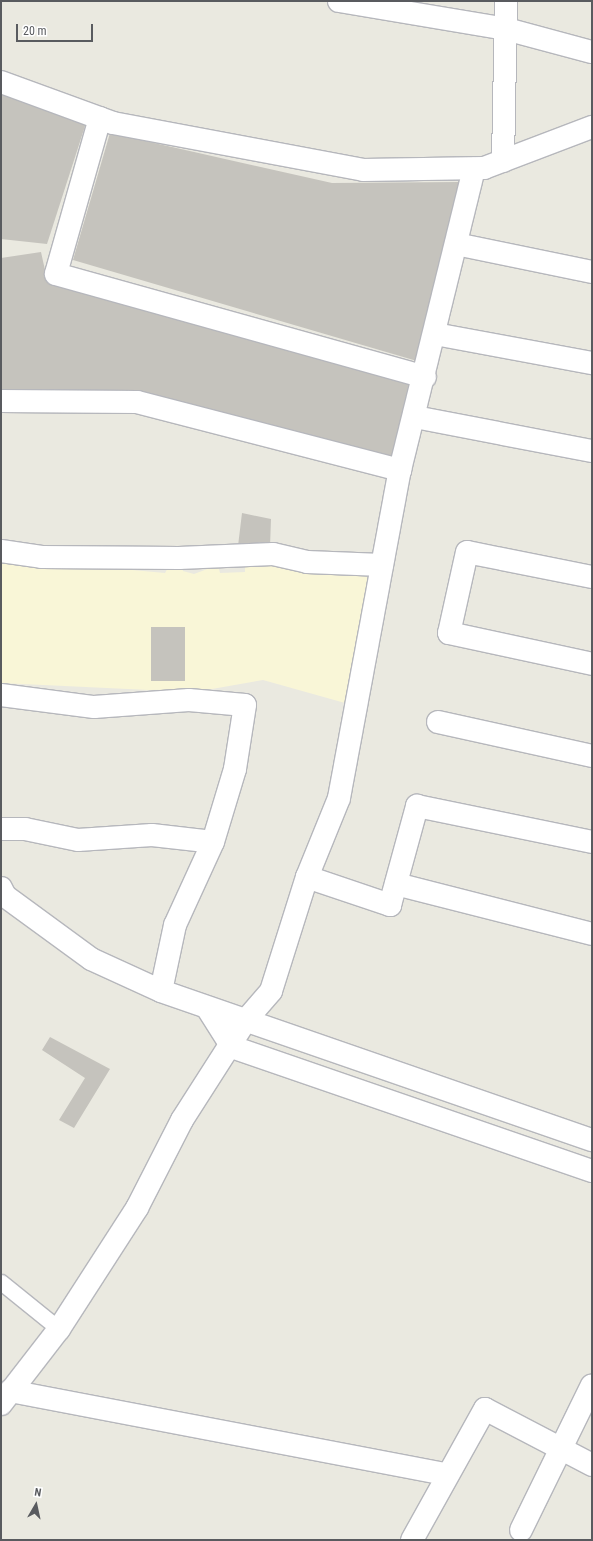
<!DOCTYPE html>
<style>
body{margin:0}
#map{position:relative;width:593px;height:1541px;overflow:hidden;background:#eae9e0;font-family:"Roboto Condensed",sans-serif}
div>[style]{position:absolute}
.commercial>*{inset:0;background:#f9f6d7}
.building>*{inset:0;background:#c5c3bd;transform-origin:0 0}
.roads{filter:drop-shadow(1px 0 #b6b7bc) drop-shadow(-1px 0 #b6b7bc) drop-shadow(0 1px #b6b7bc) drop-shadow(0 -1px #b6b7bc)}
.service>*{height:15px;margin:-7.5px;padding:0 7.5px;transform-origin:7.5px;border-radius:7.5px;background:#fff}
.minor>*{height:22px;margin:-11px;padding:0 11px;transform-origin:11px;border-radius:11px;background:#fff}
.tertiary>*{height:22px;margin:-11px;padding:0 11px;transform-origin:11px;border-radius:11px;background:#fff}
span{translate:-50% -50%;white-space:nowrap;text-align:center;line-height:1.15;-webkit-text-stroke:4px #fff;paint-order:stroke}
.frame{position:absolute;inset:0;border:2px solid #595b5f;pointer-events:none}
.north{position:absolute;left:16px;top:1485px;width:40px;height:40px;-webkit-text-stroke:3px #fff;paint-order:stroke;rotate:9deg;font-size:11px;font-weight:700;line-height:16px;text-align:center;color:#595b5f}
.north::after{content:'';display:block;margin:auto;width:14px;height:18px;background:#595b5f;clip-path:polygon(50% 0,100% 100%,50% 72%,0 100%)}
.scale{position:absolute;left:16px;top:24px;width:77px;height:18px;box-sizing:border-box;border:2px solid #595b5f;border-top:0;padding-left:5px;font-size:12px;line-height:14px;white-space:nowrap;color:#595b5f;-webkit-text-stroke:3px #fff;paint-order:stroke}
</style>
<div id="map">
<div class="commercial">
<div style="clip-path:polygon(1px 558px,165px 573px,169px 566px,182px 566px,183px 571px,194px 574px,218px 565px,220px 573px,245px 572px,245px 565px,263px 562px,374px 571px,355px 670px,345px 703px,263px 680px,212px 689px,149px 690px,1px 683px)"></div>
</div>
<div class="building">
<div style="clip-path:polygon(1px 93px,86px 123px,47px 244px,1px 239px)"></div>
<div style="clip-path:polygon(110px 133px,332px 183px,459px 182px,417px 361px,73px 260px)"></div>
<div style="clip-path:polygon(41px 252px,47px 279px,409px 383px,391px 459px,117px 390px,1px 392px,1px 258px)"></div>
<div style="clip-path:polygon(242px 513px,271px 519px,270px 547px,259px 542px,256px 546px,238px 546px)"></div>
<div style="left:151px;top:627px;width:34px;height:54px"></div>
<div style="clip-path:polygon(50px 1037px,110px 1069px,74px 1128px,59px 1120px,85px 1078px,42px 1050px)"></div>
</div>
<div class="roads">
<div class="service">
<div style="left:1px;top:1282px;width:75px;rotate:39deg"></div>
</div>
<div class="minor">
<div style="left:100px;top:118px;width:162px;rotate:105.8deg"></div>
<div style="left:56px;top:274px;width:383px;rotate:15.6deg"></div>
<div style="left:503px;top:161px;width:160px;rotate:-88.9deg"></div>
<div style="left:456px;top:244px;width:139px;rotate:11.6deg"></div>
<div style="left:435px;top:334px;width:160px;rotate:10.5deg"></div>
<div style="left:1px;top:401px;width:136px;rotate:0.4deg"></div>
<div style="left:137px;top:402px;width:272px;rotate:14.5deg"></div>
<div style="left:415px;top:417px;width:180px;rotate:10.9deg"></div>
<div style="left:1px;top:551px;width:41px;rotate:8.3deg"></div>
<div style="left:42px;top:557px;width:137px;rotate:0.4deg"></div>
<div style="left:179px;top:558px;width:94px;rotate:-2.4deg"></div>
<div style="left:273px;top:554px;width:35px;rotate:13deg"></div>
<div style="left:307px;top:562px;width:75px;rotate:2.3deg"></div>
<div style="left:592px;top:577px;width:127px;rotate:-168.7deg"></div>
<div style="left:467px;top:552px;width:83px;rotate:102.5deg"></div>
<div style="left:449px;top:633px;width:146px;rotate:12.2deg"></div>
<div style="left:1px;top:695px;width:94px;rotate:7.4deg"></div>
<div style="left:94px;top:707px;width:95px;rotate:-4.2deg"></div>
<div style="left:189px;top:700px;width:56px;rotate:5.1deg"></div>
<div style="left:245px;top:705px;width:65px;rotate:98.9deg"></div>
<div style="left:235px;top:769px;width:76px;rotate:106.8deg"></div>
<div style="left:213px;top:842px;width:91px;rotate:114.6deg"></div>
<div style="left:175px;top:925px;width:67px;rotate:102deg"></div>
<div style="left:438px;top:722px;width:158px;rotate:12.4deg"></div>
<div style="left:1px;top:829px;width:24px"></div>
<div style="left:25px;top:829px;width:54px;rotate:11.7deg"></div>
<div style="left:78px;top:840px;width:74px;rotate:-3.9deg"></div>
<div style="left:152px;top:835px;width:61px;rotate:6.5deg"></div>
<div style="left:307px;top:877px;width:88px;rotate:18.6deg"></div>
<div style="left:390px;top:905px;width:103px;rotate:-74.7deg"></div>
<div style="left:417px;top:806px;width:179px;rotate:11.6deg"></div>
<div style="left:396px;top:884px;width:202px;rotate:14.3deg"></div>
<div style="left:246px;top:1020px;width:38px;rotate:-49deg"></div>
<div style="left:271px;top:991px;width:120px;rotate:-72.5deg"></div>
<div style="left:307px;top:877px;width:85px;rotate:-67.9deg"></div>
<div style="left:339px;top:798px;width:334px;rotate:-79.5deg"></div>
<div style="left:400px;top:470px;width:310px;rotate:-76.2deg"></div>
<div style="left:10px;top:1391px;width:445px;rotate:10.8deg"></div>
<div style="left:521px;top:1530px;width:161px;rotate:-63.9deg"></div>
<div style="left:412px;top:1540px;width:150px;rotate:-60.9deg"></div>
<div style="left:485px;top:1409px;width:121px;rotate:27.6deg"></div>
</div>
<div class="tertiary">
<div style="left:339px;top:1px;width:169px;rotate:9.5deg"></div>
<div style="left:506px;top:29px;width:89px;rotate:15deg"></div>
<div style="left:1px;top:82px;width:119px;rotate:20.1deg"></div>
<div style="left:113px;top:123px;width:254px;rotate:10.6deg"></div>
<div style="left:363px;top:170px;width:121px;rotate:-0.9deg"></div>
<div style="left:484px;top:168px;width:116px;rotate:-20.8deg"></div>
<div style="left:1px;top:888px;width:9px;rotate:63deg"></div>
<div style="left:5px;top:896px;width:107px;rotate:36.2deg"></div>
<div style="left:91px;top:959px;width:77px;rotate:24.6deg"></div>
<div style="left:161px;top:991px;width:456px;rotate:19.1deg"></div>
<div style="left:208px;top:1009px;width:45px;rotate:57.7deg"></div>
<div style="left:232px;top:1047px;width:381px;rotate:19deg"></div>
<div style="left:1px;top:1404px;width:95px;rotate:-52.3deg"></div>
<div style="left:59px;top:1329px;width:144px;rotate:-57.2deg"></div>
<div style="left:137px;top:1208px;width:99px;rotate:-62.9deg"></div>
<div style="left:182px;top:1120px;width:119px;rotate:-57.4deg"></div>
</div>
</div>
<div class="frame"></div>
<div class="north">N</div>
<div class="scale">20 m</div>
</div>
